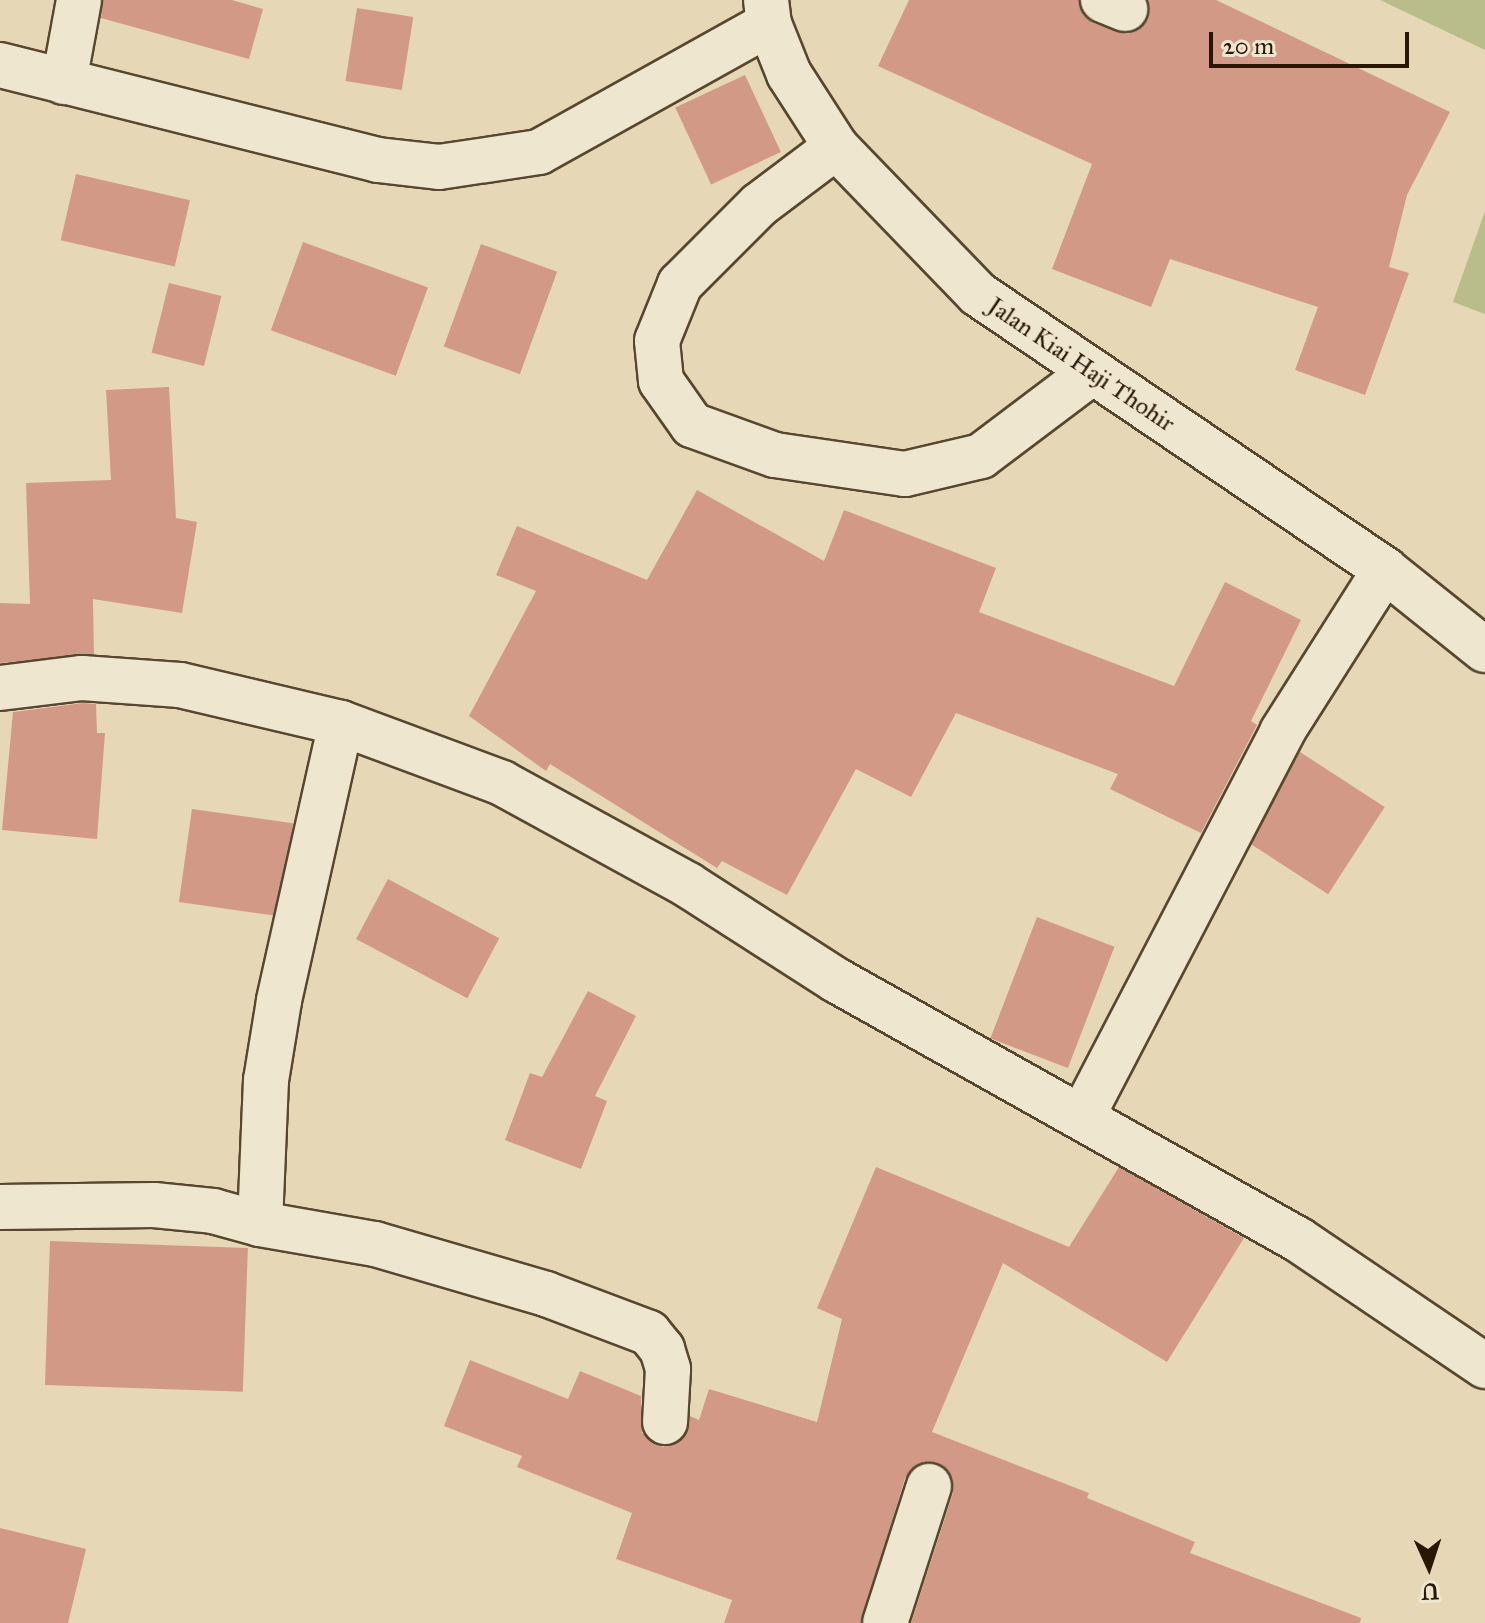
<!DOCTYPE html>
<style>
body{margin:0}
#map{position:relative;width:1485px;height:1623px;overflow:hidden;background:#e6d8b7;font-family:"IM FELL Great Primer",serif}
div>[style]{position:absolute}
.green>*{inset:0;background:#b9bd8b}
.building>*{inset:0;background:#d29987;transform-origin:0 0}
.roads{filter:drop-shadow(2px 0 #58472f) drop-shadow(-2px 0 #58472f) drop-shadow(0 2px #58472f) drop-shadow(0 -2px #58472f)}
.street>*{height:44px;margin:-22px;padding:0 22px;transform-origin:22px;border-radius:22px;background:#efe6d0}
.secondary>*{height:44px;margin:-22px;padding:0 22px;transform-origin:22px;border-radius:22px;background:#efe6d0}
span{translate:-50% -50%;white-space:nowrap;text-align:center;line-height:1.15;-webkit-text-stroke:7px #efe6d0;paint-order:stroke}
.street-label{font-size:24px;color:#291702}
.north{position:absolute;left:1389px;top:1527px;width:80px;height:80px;-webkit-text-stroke:6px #efe6d0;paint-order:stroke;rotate:177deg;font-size:22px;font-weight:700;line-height:32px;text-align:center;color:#291702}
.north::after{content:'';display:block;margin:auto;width:28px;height:36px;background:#291702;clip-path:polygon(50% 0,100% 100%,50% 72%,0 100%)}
.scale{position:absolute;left:1209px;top:32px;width:200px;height:36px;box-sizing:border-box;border:4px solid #291702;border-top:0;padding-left:10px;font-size:24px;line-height:28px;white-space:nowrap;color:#291702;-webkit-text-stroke:6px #efe6d0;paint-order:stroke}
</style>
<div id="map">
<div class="green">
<div style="clip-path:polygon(1380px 0,1485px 0,1485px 50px)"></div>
<div style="clip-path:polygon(1485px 211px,1485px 314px,1453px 302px)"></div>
</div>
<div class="building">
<div style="clip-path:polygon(103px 0,232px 0,263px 9px,249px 59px,101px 18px)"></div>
<div style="clip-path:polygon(909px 0,1079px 0,1083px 15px,1093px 23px,1128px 34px,1148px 19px,1148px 0,1216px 0,1450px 112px,1407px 195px,1389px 267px,1409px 273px,1365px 395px,1295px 370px,1318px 307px,1170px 259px,1151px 307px,1052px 269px,1092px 164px,878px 66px)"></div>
<div style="left:357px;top:8px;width:57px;height:74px;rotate:9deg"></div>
<div style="left:745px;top:75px;width:85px;height:77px;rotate:65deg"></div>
<div style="left:76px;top:174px;width:117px;height:68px;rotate:13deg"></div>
<div style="left:303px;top:242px;width:133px;height:94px;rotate:20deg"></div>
<div style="left:481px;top:244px;width:81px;height:109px;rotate:20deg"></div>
<div style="left:169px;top:283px;width:54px;height:72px;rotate:14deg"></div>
<div style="clip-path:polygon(169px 387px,176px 518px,197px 522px,182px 613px,93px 599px,94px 654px,0 663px,0 603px,30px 604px,26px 483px,111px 480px,106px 390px)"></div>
<div style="clip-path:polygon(697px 490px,824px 561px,844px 510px,996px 568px,979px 612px,1174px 686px,1225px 582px,1301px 620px,1251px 721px,1257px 725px,1201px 833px,1110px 789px,1118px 774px,956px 713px,911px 797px,856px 769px,787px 895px,722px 861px,717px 868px,550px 764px,546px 771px,469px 716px,536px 591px,496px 575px,517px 526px,647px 580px)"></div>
<div style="clip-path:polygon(83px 703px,96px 704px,97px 733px,105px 733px,97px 839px,2px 830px,13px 712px)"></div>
<div style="left:1300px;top:752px;width:101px;height:104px;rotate:33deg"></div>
<div style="left:192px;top:809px;width:102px;height:94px;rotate:8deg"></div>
<div style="left:388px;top:879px;width:126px;height:68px;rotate:28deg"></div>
<div style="left:1037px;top:917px;width:83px;height:130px;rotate:21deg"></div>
<div style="clip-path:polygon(588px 991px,636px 1016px,595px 1096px,607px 1101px,581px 1169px,505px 1140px,530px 1073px,542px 1077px)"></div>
<div style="clip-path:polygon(876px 1167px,1069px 1247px,1119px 1167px,1244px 1238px,1167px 1362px,1003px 1263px,932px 1432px,1089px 1493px,1087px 1498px,1195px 1542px,1190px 1553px,1361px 1618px,1360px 1623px,911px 1623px,953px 1493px,947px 1469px,924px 1462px,905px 1478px,861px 1623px,724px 1623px,732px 1600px,616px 1559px,632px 1513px,517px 1467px,522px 1456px,444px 1426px,470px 1360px,568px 1399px,580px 1371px,641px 1396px,642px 1433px,663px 1447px,685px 1436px,690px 1416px,699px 1420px,709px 1389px,817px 1422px,842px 1319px,817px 1308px)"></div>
<div style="left:50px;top:1241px;width:198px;height:144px;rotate:2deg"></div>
<div style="clip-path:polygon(0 1528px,86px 1549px,68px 1623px,0 1623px)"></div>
</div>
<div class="roads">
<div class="street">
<div style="left:1103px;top:0;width:24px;rotate:22deg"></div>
<div style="left:0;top:65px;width:390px;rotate:14.1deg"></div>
<div style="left:378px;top:160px;width:61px;rotate:6.5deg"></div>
<div style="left:439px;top:167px;width:101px;rotate:-8.5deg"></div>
<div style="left:539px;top:152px;width:263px;rotate:-29.1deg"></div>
<div style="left:64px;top:82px;width:83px;rotate:-79.6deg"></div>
<div style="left:836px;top:147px;width:96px;rotate:143deg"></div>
<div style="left:759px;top:205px;width:112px;rotate:135deg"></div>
<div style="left:680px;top:284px;width:61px;rotate:112deg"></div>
<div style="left:657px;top:341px;width:40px;rotate:84.3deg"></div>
<div style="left:661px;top:381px;width:54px;rotate:54.8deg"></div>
<div style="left:692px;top:425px;width:88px;rotate:19.9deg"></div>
<div style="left:775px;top:455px;width:131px;rotate:8.3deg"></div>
<div style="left:905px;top:474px;width:78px;rotate:-13.3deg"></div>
<div style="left:981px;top:456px;width:136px;rotate:-37deg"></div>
<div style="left:0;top:688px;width:83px;rotate:-7deg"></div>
<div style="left:82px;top:678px;width:98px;rotate:4.1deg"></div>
<div style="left:180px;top:685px;width:165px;rotate:13.3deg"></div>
<div style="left:341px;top:723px;width:172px;rotate:20.4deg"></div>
<div style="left:502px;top:783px;width:212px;rotate:28.7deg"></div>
<div style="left:688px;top:885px;width:176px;rotate:32.7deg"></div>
<div style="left:836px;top:980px;width:531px;rotate:29.32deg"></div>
<div style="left:1299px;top:1240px;width:225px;rotate:34.1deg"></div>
<div style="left:341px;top:723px;width:285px;rotate:102.6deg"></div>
<div style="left:279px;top:1001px;width:80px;rotate:99.3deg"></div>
<div style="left:266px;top:1080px;width:144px;rotate:92.4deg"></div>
<div style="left:260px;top:1224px;width:117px;rotate:9.9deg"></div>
<div style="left:375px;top:1244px;width:178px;rotate:16.3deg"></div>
<div style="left:546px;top:1294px;width:110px;rotate:20.7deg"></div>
<div style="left:649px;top:1333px;width:21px;rotate:51deg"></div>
<div style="left:662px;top:1349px;width:21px;rotate:73deg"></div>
<div style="left:668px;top:1369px;width:53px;rotate:93.2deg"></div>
<div style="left:1083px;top:1115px;width:432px;rotate:-62.5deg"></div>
<div style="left:1282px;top:732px;width:192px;rotate:-57.6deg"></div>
<div style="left:0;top:1207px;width:154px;rotate:-0.7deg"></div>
<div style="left:154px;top:1205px;width:59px;rotate:5.8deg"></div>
<div style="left:213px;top:1211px;width:49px;rotate:15.5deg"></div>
<div style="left:885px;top:1623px;width:144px;rotate:-72.2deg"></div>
</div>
<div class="secondary">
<div style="left:766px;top:0;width:24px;rotate:83deg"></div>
<div style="left:769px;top:24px;width:54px;rotate:68.2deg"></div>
<div style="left:789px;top:74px;width:87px;rotate:57.2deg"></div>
<div style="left:836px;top:147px;width:204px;rotate:46deg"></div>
<div style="left:978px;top:294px;width:492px;rotate:34.1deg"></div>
<div style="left:1385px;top:570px;width:128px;rotate:38.7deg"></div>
</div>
</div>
<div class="street-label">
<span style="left:1081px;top:365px;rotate:34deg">Jalan Kiai Haji Thohir</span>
</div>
<div class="north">U</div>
<div class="scale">20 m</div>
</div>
